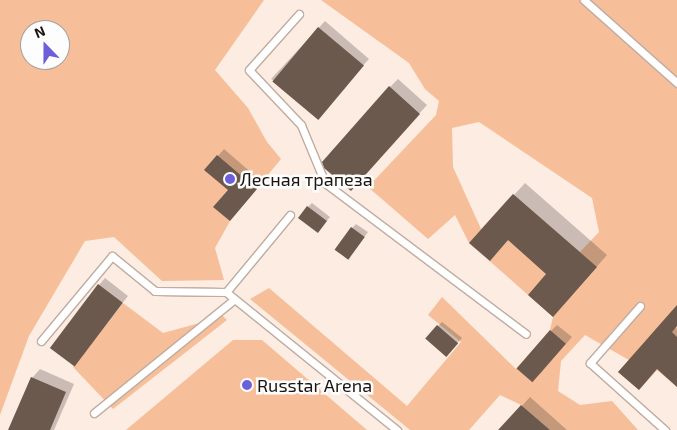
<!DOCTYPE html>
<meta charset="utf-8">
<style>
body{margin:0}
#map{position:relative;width:677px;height:430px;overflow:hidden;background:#fdece2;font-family:"Exo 2",sans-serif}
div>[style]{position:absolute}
.green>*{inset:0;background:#f6be99}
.shadow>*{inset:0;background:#0003}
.building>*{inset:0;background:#6b594e;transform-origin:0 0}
.roads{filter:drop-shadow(1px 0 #c0aca0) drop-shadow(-1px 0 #c0aca0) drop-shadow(0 1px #c0aca0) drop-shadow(0 -1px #c0aca0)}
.service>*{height:7px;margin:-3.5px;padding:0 3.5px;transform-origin:3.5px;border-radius:3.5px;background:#fff}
.dots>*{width:14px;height:14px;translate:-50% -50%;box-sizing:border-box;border:2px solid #fdfdfd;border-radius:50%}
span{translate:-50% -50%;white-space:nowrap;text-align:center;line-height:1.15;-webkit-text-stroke:5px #fdfdfd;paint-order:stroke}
.poi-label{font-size:18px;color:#1b1410}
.left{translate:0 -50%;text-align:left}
.north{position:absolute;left:20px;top:20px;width:50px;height:50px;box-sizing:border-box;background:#fdfdfd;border:1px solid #a3a09e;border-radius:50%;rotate:338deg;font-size:14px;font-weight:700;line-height:20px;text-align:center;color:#1b1410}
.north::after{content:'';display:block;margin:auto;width:18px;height:22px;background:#6d5fd9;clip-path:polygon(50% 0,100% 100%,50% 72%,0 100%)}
</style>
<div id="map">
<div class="green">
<div style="clip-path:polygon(evenodd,0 0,264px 0,215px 70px,248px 108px,267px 142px,281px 159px,230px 221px,215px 248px,224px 280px,162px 281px,114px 237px,85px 241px,29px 336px,0 415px,0 0,30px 30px,60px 30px,60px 60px,30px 60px,30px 30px)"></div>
<div style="clip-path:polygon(evenodd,321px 0,677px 0,677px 387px,657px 370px,639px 390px,618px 372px,629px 360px,585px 335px,561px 361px,558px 391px,580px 405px,612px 401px,638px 430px,550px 430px,521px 405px,500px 395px,469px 430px,410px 430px,250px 299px,269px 288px,407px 406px,461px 342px,428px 315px,442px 297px,516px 369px,550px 330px,553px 317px,469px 243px,455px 215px,428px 239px,368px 187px,436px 115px,439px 101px,425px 89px,409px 63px,321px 0,479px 122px,592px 198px,599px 232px,580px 252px,513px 194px,481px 229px,453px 167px,452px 128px,479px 122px)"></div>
<div style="clip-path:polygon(123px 303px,163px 333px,207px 321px,221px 314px,227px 320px,113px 409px,73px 367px)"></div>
<div style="clip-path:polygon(233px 340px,262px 340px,367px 430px,126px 430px)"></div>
</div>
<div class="shadow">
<div style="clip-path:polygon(325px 21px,369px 59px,322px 110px,271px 79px)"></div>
<div style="clip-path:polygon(398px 79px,427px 105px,359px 181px,390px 87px)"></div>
<div style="clip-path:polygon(224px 149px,262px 182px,236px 213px,230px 190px,206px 170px)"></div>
<div style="clip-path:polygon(525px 183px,607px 255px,564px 304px,548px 273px,509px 239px,490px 259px,514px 195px)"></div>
<div style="clip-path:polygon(312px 203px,330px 217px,322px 227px,308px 207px)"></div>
<div style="clip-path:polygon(356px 224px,368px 232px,352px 254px,352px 228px)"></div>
<div style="clip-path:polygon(105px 278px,128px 296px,79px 359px,99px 285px)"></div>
<div style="clip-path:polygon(677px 307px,677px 325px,675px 327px,677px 329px,677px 385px,657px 368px)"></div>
<div style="clip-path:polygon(442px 322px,462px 338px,450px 351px,438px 326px)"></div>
<div style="clip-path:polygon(557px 325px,572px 337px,539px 375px,551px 331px)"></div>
<div style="clip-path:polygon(40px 369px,74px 384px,54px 430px,10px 430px,32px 378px)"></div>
<div style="clip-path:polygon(530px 397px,567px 430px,500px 430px)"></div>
</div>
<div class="building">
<div style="left:318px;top:27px;width:60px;height:71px;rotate:40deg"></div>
<div style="clip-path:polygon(389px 86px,420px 114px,351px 191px,324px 168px,322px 162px)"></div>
<div style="clip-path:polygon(217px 155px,257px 189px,230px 221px,213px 207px,228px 190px,204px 170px)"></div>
<div style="clip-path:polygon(513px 194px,597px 267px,553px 317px,528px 295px,546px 274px,508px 240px,490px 261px,469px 243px)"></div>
<div style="left:307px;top:206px;width:25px;height:15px;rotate:37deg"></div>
<div style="left:351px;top:227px;width:17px;height:28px;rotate:36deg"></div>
<div style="left:98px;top:284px;width:31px;height:80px;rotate:37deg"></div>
<div style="clip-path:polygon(677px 305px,677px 326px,672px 332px,677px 337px,677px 387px,657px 369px,639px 390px,618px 372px)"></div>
<div style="left:437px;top:325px;width:28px;height:18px;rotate:41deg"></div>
<div style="left:550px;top:330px;width:21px;height:51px;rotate:41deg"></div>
<div style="clip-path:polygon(31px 377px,66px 392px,50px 430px,8px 430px)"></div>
<div style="clip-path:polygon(521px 405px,550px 430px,498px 430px)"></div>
</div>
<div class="roads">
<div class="service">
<div style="left:584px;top:0;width:125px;rotate:41.7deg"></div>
<div style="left:299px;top:14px;width:75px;rotate:131.8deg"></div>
<div style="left:249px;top:70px;width:76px;rotate:46.6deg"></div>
<div style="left:301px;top:125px;width:63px;rotate:67.5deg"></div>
<div style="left:325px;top:183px;width:251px;rotate:36.9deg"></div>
<div style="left:290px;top:215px;width:100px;rotate:129.7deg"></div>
<div style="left:226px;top:292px;width:220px;rotate:38.9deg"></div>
<div style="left:640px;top:306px;width:76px;rotate:131.3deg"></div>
<div style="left:590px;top:363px;width:101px;rotate:41.8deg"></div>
<div style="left:41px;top:341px;width:111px;rotate:-50.1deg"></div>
<div style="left:112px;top:256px;width:55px;rotate:39.1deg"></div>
<div style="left:155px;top:291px;width:71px;rotate:0.8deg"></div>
<div style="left:94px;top:413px;width:181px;rotate:-39deg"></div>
</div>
</div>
<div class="dots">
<div style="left:230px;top:179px;background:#6d5fd9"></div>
<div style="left:247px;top:385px;background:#6d5fd9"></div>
</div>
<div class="poi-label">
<span class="left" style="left:240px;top:179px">Лесная трапеза</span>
<span class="left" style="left:257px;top:385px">Russtar Arena</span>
</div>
<div class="north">N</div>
</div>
